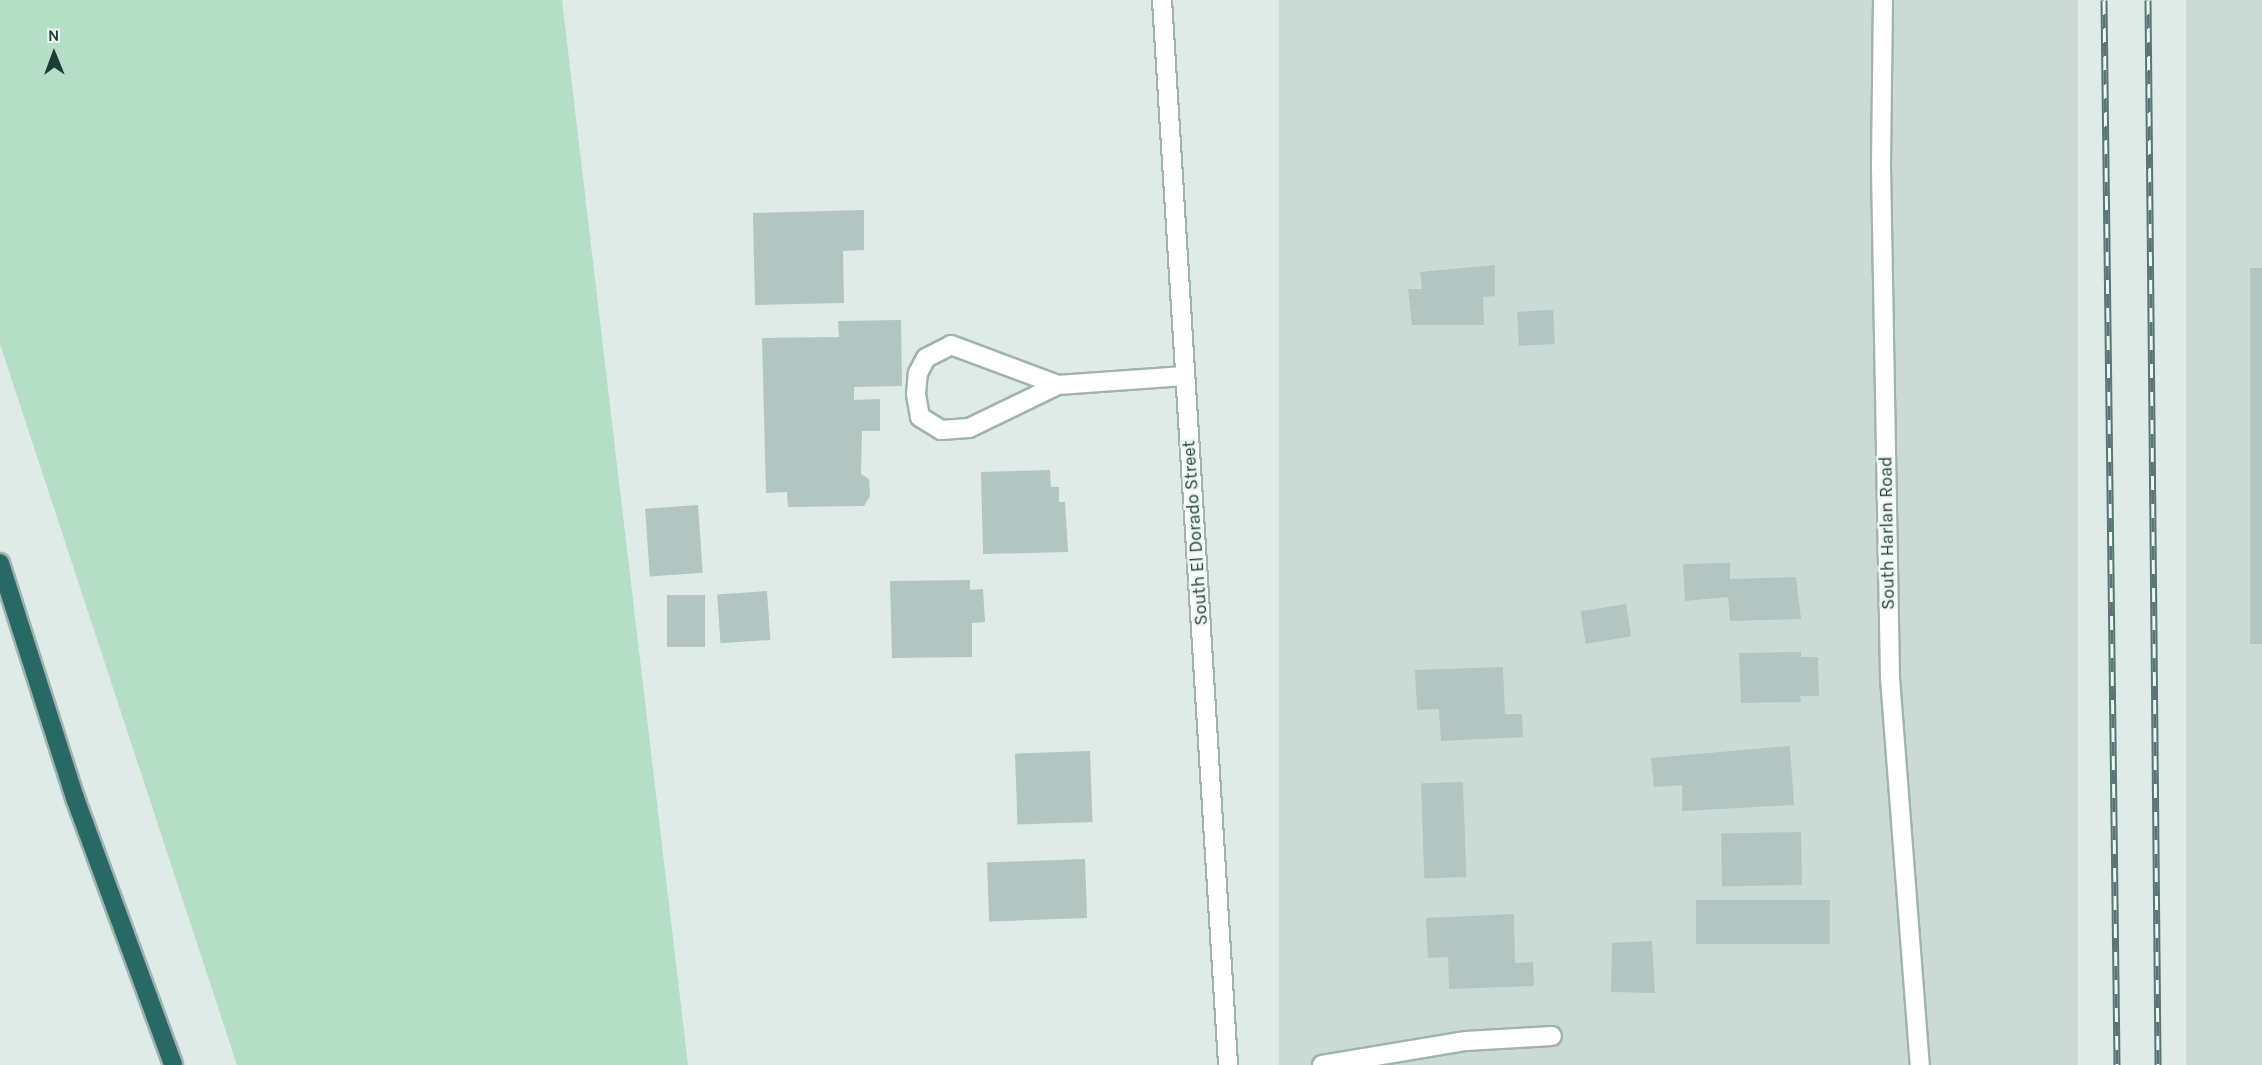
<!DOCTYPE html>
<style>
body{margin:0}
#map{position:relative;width:2262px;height:1065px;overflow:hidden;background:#deebe7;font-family:Karla,sans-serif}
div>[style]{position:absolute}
.built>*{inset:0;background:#ccdad6;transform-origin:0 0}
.green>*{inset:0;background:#b5dec6}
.building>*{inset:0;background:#b3c5c0;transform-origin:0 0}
.roads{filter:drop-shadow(2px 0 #a1b3af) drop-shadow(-2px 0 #a1b3af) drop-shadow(0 2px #a1b3af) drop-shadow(0 -2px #a1b3af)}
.service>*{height:18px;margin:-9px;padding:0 9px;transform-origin:9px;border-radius:9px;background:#fff}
.tertiary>*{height:18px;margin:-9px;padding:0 9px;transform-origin:9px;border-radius:9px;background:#fff}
.secondary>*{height:18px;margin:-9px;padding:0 9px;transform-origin:9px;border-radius:9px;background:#fff}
.motorway>*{height:18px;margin:-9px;padding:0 9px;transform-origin:9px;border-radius:9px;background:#286966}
.rail>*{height:7px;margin-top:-3.5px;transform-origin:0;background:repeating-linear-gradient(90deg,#eef7f4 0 14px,#587774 0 28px);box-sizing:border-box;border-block:2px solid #587774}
span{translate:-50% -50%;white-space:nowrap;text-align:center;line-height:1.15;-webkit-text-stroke:5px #eef7f4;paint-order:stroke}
.street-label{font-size:18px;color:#1e3b38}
.north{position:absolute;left:24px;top:24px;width:60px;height:60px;-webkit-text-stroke:4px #eef7f4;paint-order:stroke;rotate:359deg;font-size:16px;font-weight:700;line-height:24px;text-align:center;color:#1e3b38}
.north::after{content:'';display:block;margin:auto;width:21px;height:27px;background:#1e3b38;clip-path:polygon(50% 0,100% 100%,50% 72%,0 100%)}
</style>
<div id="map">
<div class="built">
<div style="left:1279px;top:0;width:799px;height:1066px"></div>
<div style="left:2186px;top:0;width:76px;height:1065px"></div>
</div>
<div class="green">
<div style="clip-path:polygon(0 0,562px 0,688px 1065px,237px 1065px,0 344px)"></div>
</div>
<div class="building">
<div style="clip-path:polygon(864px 210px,864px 250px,843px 251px,844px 303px,755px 305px,753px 213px)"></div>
<div style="clip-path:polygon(1495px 265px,1495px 296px,1483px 297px,1484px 325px,1412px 325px,1408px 289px,1422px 289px,1420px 272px)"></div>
<div style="left:2250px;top:268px;width:12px;height:376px"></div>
<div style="left:1553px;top:310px;width:34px;height:36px;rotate:87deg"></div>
<div style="clip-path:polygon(901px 320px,902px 386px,854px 387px,854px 400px,880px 399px,880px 431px,862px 431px,861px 474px,869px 479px,870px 496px,864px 506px,788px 507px,787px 492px,766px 493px,762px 338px,839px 337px,838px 321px)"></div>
<div style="clip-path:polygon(1050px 470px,1051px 487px,1059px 487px,1059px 502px,1065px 502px,1068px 552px,983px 554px,981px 472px)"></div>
<div style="left:698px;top:505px;width:68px;height:53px;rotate:86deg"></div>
<div style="clip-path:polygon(1730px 563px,1730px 579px,1796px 577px,1801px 619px,1730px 621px,1728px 597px,1685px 601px,1683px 564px)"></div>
<div style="clip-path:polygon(970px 580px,970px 590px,983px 589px,985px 622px,972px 623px,972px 657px,892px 658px,890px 581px)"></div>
<div style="left:767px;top:591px;width:49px;height:50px;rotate:86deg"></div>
<div style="left:667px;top:595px;width:38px;height:52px"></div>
<div style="left:1626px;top:604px;width:33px;height:46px;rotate:81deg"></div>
<div style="clip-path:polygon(1801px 652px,1801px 657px,1818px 657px,1819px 696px,1800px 696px,1801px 702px,1741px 703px,1739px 653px)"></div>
<div style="clip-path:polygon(1503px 667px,1505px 714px,1522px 714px,1523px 737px,1441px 741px,1439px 709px,1417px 710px,1415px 670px)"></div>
<div style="clip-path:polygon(1790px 746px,1794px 805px,1682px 811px,1682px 785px,1654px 787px,1651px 758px)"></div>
<div style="left:1090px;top:751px;width:71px;height:75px;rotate:88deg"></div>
<div style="left:1463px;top:782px;width:95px;height:42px;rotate:88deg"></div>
<div style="left:1801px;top:832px;width:53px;height:80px;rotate:89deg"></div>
<div style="left:1085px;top:859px;width:59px;height:98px;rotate:88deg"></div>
<div style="left:1830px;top:900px;width:44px;height:134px;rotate:90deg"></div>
<div style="clip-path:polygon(1514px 914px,1515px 963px,1533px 962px,1534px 986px,1449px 989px,1448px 957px,1428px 958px,1426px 918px)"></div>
<div style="clip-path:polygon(1652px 941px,1655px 993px,1611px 992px,1612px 943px)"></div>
</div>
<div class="roads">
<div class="service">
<div style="left:1058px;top:385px;width:99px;rotate:154.2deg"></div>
<div style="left:969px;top:428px;width:28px;rotate:176deg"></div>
<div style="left:941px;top:430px;width:25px;rotate:-148deg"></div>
<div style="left:920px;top:417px;width:23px;rotate:-100deg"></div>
<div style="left:916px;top:394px;width:21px;rotate:-85deg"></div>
<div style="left:918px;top:373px;width:17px;rotate:-62deg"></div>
<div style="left:926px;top:358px;width:28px;rotate:-27deg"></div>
<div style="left:951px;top:345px;width:114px;rotate:20.5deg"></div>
<div style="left:1058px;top:385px;width:127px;rotate:-4.1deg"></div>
<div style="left:1322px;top:1065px;width:146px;rotate:-9.5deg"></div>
<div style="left:1466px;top:1041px;width:86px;rotate:-3.3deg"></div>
</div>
<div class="tertiary">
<div style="left:1883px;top:0;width:167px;rotate:90.7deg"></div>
<div style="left:1881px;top:167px;width:511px;rotate:88.99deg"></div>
<div style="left:1890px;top:678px;width:388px;rotate:85.6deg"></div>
</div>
<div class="secondary">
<div style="left:1162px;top:0;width:1067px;rotate:86.45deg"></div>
</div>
<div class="motorway">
<div style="left:0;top:563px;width:247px;rotate:72.3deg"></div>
<div style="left:75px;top:798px;width:284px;rotate:69.8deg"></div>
</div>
</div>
<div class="rail">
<div style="left:2104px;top:0;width:1065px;rotate:89.3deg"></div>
<div style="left:2148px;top:0;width:1065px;rotate:89.46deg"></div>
</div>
<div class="street-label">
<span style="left:1195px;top:533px;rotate:-94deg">South El Dorado Street</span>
<span style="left:1887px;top:533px;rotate:-91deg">South Harlan Road</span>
</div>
<div class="north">N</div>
</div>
